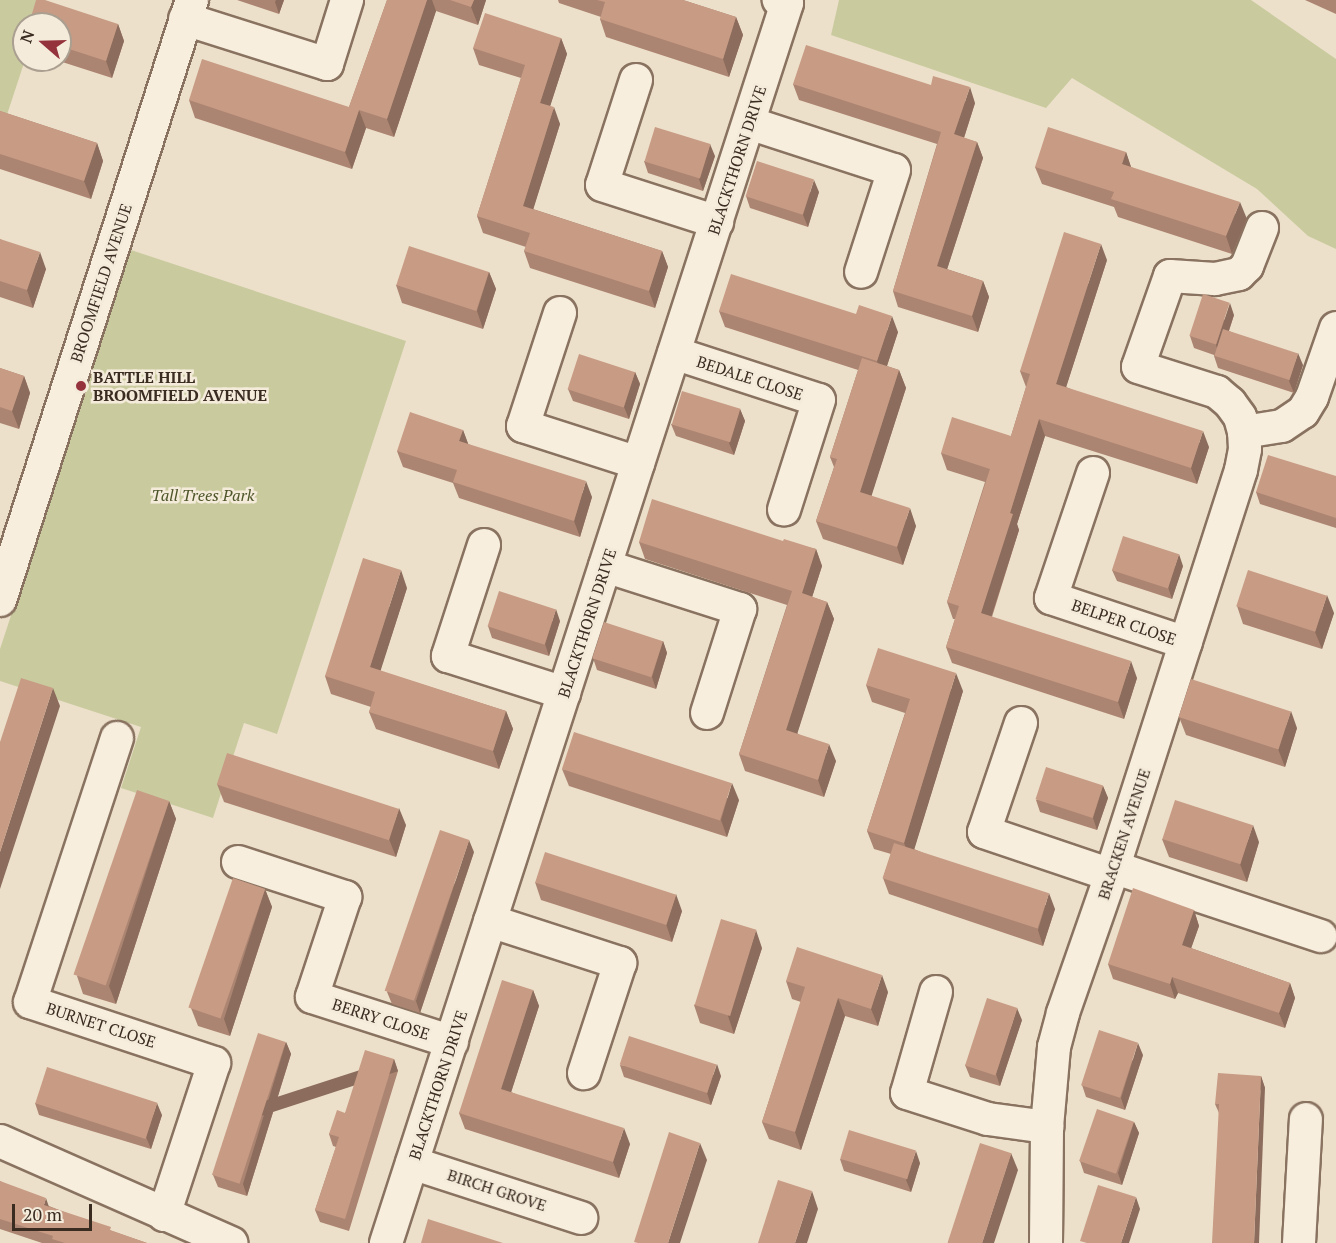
<!DOCTYPE html>
<style>
body{margin:0}
#map{position:relative;width:1336px;height:1243px;overflow:hidden;background:#ede0cb;font-family:"PT Serif",serif}
div>[style]{position:absolute}
.green>*{inset:0;background:#c9cb9f}
.roads{filter:drop-shadow(2px 0 #897360) drop-shadow(-2px 0 #897360) drop-shadow(0 2px #897360) drop-shadow(0 -2px #897360)}
.street>*{height:32px;margin:-16px;padding:0 16px;transform-origin:16px;border-radius:16px;background:#f8eede}
.wall>*{inset:0;background:#ac8572}
.shaded-wall>*{inset:0;background:#8c6c5c;transform-origin:0 0}
.building>*{inset:0;background:#c89b84;transform-origin:0 0}
.dots>*{width:16px;height:16px;translate:-50% -50%;box-sizing:border-box;border:3px solid #f4ebda;border-radius:50%}
span{translate:-50% -50%;white-space:nowrap;text-align:center;line-height:1.15;-webkit-text-stroke:5px #f4ebda;paint-order:stroke}
.street-label{font-size:16px;color:#3b2c22}
.poi-label{font-size:16px;color:#3b2c22;font-weight:700}
.left{translate:0 -50%;text-align:left}
.park-label{font-size:16px;color:#4e562a;font-style:italic}
.north{position:absolute;left:12px;top:12px;width:60px;height:60px;box-sizing:border-box;background:#f4ebda;border:2px solid #aa9f90;border-radius:50%;rotate:290deg;font-size:16px;font-weight:700;line-height:24px;text-align:center;color:#3b2c22}
.north::after{content:'';display:block;margin:auto;width:21px;height:27px;background:#95333c;clip-path:polygon(50% 0,100% 100%,50% 72%,0 100%)}
.scale{position:absolute;left:12px;top:1204px;width:80px;height:27px;box-sizing:border-box;border:3px solid #3b2c22;border-top:0;padding-left:8px;font-size:18px;line-height:21px;white-space:nowrap;color:#3b2c22;-webkit-text-stroke:4px #f4ebda;paint-order:stroke}
</style>
<div id="map">
<div class="green">
<div style="clip-path:polygon(0 0,44px 0,36px 24px,24px 24px,25px 60px,0 136px)"></div>
<div style="clip-path:polygon(839px 0,1251px 0,1336px 59px,1336px 249px,1308px 236px,1257px 189px,1072px 78px,1046px 108px,831px 35px)"></div>
<div style="clip-path:polygon(131px 250px,406px 341px,277px 734px,244px 723px,213px 818px,121px 788px,141px 727px,0 681px,0 649px)"></div>
</div>
<div class="roads">
<div class="street">
<div style="left:185px;top:19px;width:149px;rotate:17.6deg"></div>
<div style="left:327px;top:64px;width:67px;rotate:-72.6deg"></div>
<div style="left:636px;top:80px;width:110px;rotate:107.9deg"></div>
<div style="left:602px;top:185px;width:121px;rotate:17.8deg"></div>
<div style="left:749px;top:123px;width:152px;rotate:18deg"></div>
<div style="left:894px;top:170px;width:107px;rotate:107.9deg"></div>
<div style="left:1262px;top:228px;width:41px;rotate:111.5deg"></div>
<div style="left:1247px;top:266px;width:11px;rotate:135deg"></div>
<div style="left:1239px;top:274px;width:25px;rotate:168deg"></div>
<div style="left:1215px;top:279px;width:45px;rotate:-176.2deg"></div>
<div style="left:1170px;top:276px;width:96px;rotate:109.4deg"></div>
<div style="left:1138px;top:367px;width:83px;rotate:17.6deg"></div>
<div style="left:1217px;top:392px;width:17px;rotate:40deg"></div>
<div style="left:1230px;top:403px;width:17px;rotate:54deg"></div>
<div style="left:1240px;top:417px;width:16px;rotate:75deg"></div>
<div style="left:1244px;top:432px;width:38px;rotate:-9deg"></div>
<div style="left:1282px;top:426px;width:25px;rotate:-34deg"></div>
<div style="left:1303px;top:412px;width:17px;rotate:-59deg"></div>
<div style="left:1312px;top:397px;width:73px;rotate:-70.8deg"></div>
<div style="left:560px;top:313px;width:119px;rotate:108.1deg"></div>
<div style="left:523px;top:426px;width:121px;rotate:17.8deg"></div>
<div style="left:674px;top:353px;width:152px;rotate:18deg"></div>
<div style="left:819px;top:400px;width:115px;rotate:107.7deg"></div>
<div style="left:1093px;top:473px;width:132px;rotate:108.6deg"></div>
<div style="left:1051px;top:598px;width:142px;rotate:18.4deg"></div>
<div style="left:484px;top:545px;width:117px;rotate:108deg"></div>
<div style="left:448px;top:656px;width:122px;rotate:17.7deg"></div>
<div style="left:605px;top:566px;width:142px;rotate:17.7deg"></div>
<div style="left:740px;top:609px;width:109px;rotate:107.6deg"></div>
<div style="left:0;top:600px;width:630px;rotate:-72.26deg"></div>
<div style="left:1021px;top:723px;width:115px;rotate:108.7deg"></div>
<div style="left:984px;top:832px;width:134px;rotate:18.7deg"></div>
<div style="left:117px;top:738px;width:278px;rotate:108.2deg"></div>
<div style="left:30px;top:1002px;width:194px;rotate:18.3deg"></div>
<div style="left:214px;top:1063px;width:160px;rotate:108.2deg"></div>
<div style="left:238px;top:862px;width:113px;rotate:18.1deg"></div>
<div style="left:345px;top:897px;width:105px;rotate:108.3deg"></div>
<div style="left:312px;top:997px;width:147px;rotate:17.8deg"></div>
<div style="left:1113px;top:867px;width:219px;rotate:18.4deg"></div>
<div style="left:490px;top:921px;width:137px;rotate:17.9deg"></div>
<div style="left:620px;top:963px;width:116px;rotate:108.1deg"></div>
<div style="left:936px;top:992px;width:105px;rotate:106deg"></div>
<div style="left:907px;top:1093px;width:85px;rotate:17.8deg"></div>
<div style="left:988px;top:1119px;width:60px;rotate:7.7deg"></div>
<div style="left:0;top:1141px;width:253px;rotate:23.8deg"></div>
<div style="left:412px;top:1163px;width:178px;rotate:18deg"></div>
<div style="left:386px;top:1243px;width:1303px;rotate:-72.08deg"></div>
<div style="left:787px;top:3px;width:9px;rotate:-159deg"></div>
<div style="left:1046px;top:1243px;width:116px;rotate:-89.5deg"></div>
<div style="left:1047px;top:1127px;width:80px;rotate:-85deg"></div>
<div style="left:1054px;top:1047px;width:35px;rotate:-75deg"></div>
<div style="left:1063px;top:1013px;width:146px;rotate:-70.8deg"></div>
<div style="left:1111px;top:875px;width:425px;rotate:-72.2deg"></div>
<div style="left:1241px;top:470px;width:21px;rotate:-79deg"></div>
<div style="left:1245px;top:449px;width:17px;rotate:-93deg"></div>
<div style="left:1299px;top:1243px;width:124px;rotate:-86.8deg"></div>
</div>
</div>
<div class="wall">
<div style="clip-path:polygon(237px 0,284px 0,279px 14px)"></div>
<div style="clip-path:polygon(387px 0,486px 0,478px 25px,436px 11px,394px 137px,366px 128px,352px 169px,195px 118px,189px 100px,349px 107px)"></div>
<div style="clip-path:polygon(558px 0,683px 0,736px 17px,743px 35px,729px 77px,606px 37px,600px 19px,601px 17px,559px 3px)"></div>
<div style="clip-path:polygon(1305px 0,1336px 0,1336px 14px)"></div>
<div style="clip-path:polygon(60px 24px,118px 24px,124px 41px,112px 78px,56px 60px,60px 60px)"></div>
<div style="clip-path:polygon(561px 38px,567px 54px,550px 106px,560px 124px,533px 209px,662px 251px,668px 267px,655px 308px,530px 268px,524px 251px,526px 247px,483px 233px,477px 216px,521px 78px,479px 65px,473px 48px)"></div>
<div style="clip-path:polygon(793px 84px,975px 103px,964px 138px,977px 142px,983px 158px,947px 269px,983px 281px,989px 297px,978px 332px,898px 307px,893px 291px,937px 144px,799px 100px)"></div>
<div style="clip-path:polygon(0 111px,97px 143px,103px 161px,91px 199px,0 169px)"></div>
<div style="clip-path:polygon(1126px 152px,1131px 167px,1247px 219px,1232px 254px,1118px 217px,1114px 207px,1042px 184px,1035px 167px)"></div>
<div style="clip-path:polygon(715px 156px,703px 191px,648px 173px,644px 161px)"></div>
<div style="clip-path:polygon(819px 192px,808px 227px,750px 208px,746px 196px)"></div>
<div style="clip-path:polygon(0 239px,46px 269px,33px 308px,0 297px)"></div>
<div style="clip-path:polygon(1107px 260px,1066px 387px,1209px 447px,1197px 484px,1045px 436px,1017px 524px,1019px 530px,992px 617px,1137px 678px,1124px 719px,952px 663px,946px 647px,955px 619px,953px 619px,947px 602px,985px 482px,947px 470px,941px 453px,1011px 436px,1026px 387px,1020px 371px)"></div>
<div style="clip-path:polygon(489px 272px,496px 289px,483px 329px,402px 303px,396px 285px)"></div>
<div style="clip-path:polygon(719px 311px,898px 332px,887px 366px,899px 370px,906px 388px,871px 496px,916px 526px,903px 565px,823px 539px,816px 521px,834px 467px,830px 457px,858px 370px,725px 327px)"></div>
<div style="clip-path:polygon(1234px 315px,1229px 331px,1303px 365px,1294px 393px,1218px 368px,1214px 356px,1214px 355px,1194px 348px,1190px 336px)"></div>
<div style="clip-path:polygon(0 368px,24px 376px,30px 393px,19px 429px,0 423px)"></div>
<div style="clip-path:polygon(635px 372px,640px 384px,629px 419px,573px 401px,568px 389px)"></div>
<div style="clip-path:polygon(740px 409px,745px 421px,734px 455px,676px 436px,671px 424px)"></div>
<div style="clip-path:polygon(463px 430px,468px 444px,592px 497px,580px 537px,459px 498px,453px 483px,403px 467px,397px 451px)"></div>
<div style="clip-path:polygon(1336px 476px,1336px 528px,1260px 504px,1256px 492px)"></div>
<div style="clip-path:polygon(783px 541px,816px 549px,822px 566px,812px 597px,827px 602px,834px 619px,797px 733px,836px 761px,824px 797px,745px 771px,739px 754px,787px 605px,645px 559px,639px 542px)"></div>
<div style="clip-path:polygon(1183px 566px,1172px 599px,1117px 581px,1112px 570px)"></div>
<div style="clip-path:polygon(407px 588px,380px 671px,506px 711px,513px 729px,499px 769px,376px 729px,369px 712px,371px 707px,331px 694px,325px 676px)"></div>
<div style="clip-path:polygon(1237px 606px,1334px 613px,1322px 649px,1243px 624px)"></div>
<div style="clip-path:polygon(560px 621px,549px 656px,492px 638px,488px 626px)"></div>
<div style="clip-path:polygon(663px 641px,667px 653px,656px 689px,597px 670px,593px 658px)"></div>
<div style="clip-path:polygon(866px 685px,963px 691px,914px 849px,1055px 909px,1043px 946px,889px 894px,883px 878px,891px 854px,874px 849px,867px 831px,905px 713px,872px 702px)"></div>
<div style="clip-path:polygon(1179px 717px,1297px 728px,1285px 767px,1186px 735px)"></div>
<div style="clip-path:polygon(562px 769px,739px 800px,727px 837px,569px 786px)"></div>
<div style="clip-path:polygon(217px 784px,406px 825px,396px 857px,224px 802px)"></div>
<div style="clip-path:polygon(1103px 786px,1108px 798px,1097px 830px,1040px 812px,1036px 800px)"></div>
<div style="clip-path:polygon(169px 801px,176px 819px,116px 1004px,83px 994px,77px 976px)"></div>
<div style="clip-path:polygon(1162px 839px,1259px 842px,1247px 882px,1169px 857px)"></div>
<div style="clip-path:polygon(474px 852px,420px 1013px,392px 1004px,387px 992px)"></div>
<div style="clip-path:polygon(535px 882px,682px 911px,672px 942px,541px 900px)"></div>
<div style="clip-path:polygon(265px 889px,272px 907px,230px 1036px,198px 1026px,191px 1008px)"></div>
<div style="clip-path:polygon(1194px 910px,1199px 926px,1191px 948px,1290px 983px,1295px 998px,1285px 1028px,1178px 993px,1175px 999px,1113px 979px,1108px 964px)"></div>
<div style="clip-path:polygon(762px 948px,734px 1034px,700px 1023px,694px 1005px)"></div>
<div style="clip-path:polygon(786px 981px,888px 992px,878px 1026px,845px 1016px,801px 1150px,769px 1139px,762px 1122px,801px 1002px,792px 999px)"></div>
<div style="clip-path:polygon(533px 990px,539px 1006px,511px 1092px,630px 1144px,619px 1178px,465px 1129px,459px 1113px)"></div>
<div style="clip-path:polygon(1022px 1020px,1000px 1086px,970px 1077px,965px 1065px)"></div>
<div style="clip-path:polygon(286px 1042px,291px 1054px,247px 1196px,218px 1187px,213px 1175px)"></div>
<div style="clip-path:polygon(1143px 1055px,1125px 1110px,1086px 1097px,1082px 1085px)"></div>
<div style="clip-path:polygon(394px 1059px,398px 1071px,349px 1231px,320px 1222px,315px 1210px,336px 1147px,333px 1146px,329px 1134px,345px 1113px)"></div>
<div style="clip-path:polygon(620px 1065px,721px 1076px,711px 1105px,624px 1077px)"></div>
<div style="clip-path:polygon(1261px 1076px,1265px 1088px,1219px 1113px,1215px 1104px)"></div>
<div style="clip-path:polygon(35px 1103px,162px 1115px,151px 1149px,39px 1115px)"></div>
<div style="clip-path:polygon(1134px 1122px,1139px 1133px,1122px 1185px,1084px 1173px,1080px 1161px)"></div>
<div style="clip-path:polygon(840px 1159px,920px 1163px,911px 1192px,844px 1171px)"></div>
<div style="clip-path:polygon(0 1181px,49px 1206px,112px 1231px,147px 1243px,42px 1243px,0 1229px)"></div>
</div>
<div class="shaded-wall">
<div style="clip-path:polygon(276px 0,284px 0,279px 14px,275px 2px)"></div>
<div style="clip-path:polygon(427px 0,432px 0,436px 11px,394px 137px,387px 119px)"></div>
<div style="clip-path:polygon(474px 0,486px 0,478px 25px,471px 7px)"></div>
<div style="clip-path:polygon(736px 17px,743px 35px,729px 77px,723px 59px)"></div>
<div style="clip-path:polygon(118px 24px,124px 41px,112px 78px,106px 61px)"></div>
<div style="clip-path:polygon(561px 38px,567px 54px,546px 119px,540px 103px)"></div>
<div style="clip-path:polygon(970px 87px,975px 103px,960px 150px,954px 134px)"></div>
<div style="clip-path:polygon(554px 107px,560px 124px,529px 223px,523px 206px)"></div>
<div style="clip-path:polygon(359px 110px,366px 128px,352px 169px,345px 152px)"></div>
<div style="clip-path:polygon(977px 142px,983px 158px,943px 282px,937px 266px)"></div>
<div style="clip-path:polygon(97px 143px,103px 161px,91px 199px,84px 181px)"></div>
<div style="clip-path:polygon(710px 144px,715px 156px,703px 191px,699px 179px)"></div>
<div style="clip-path:polygon(1126px 152px,1132px 170px,1122px 164px)"></div>
<div style="clip-path:polygon(814px 180px,819px 192px,808px 227px,803px 215px)"></div>
<div style="clip-path:polygon(1240px 202px,1247px 219px,1232px 254px,1226px 236px)"></div>
<div style="clip-path:polygon(1101px 244px,1107px 260px,1062px 400px,1056px 384px)"></div>
<div style="clip-path:polygon(662px 251px,668px 267px,655px 308px,649px 291px)"></div>
<div style="clip-path:polygon(40px 252px,46px 269px,33px 308px,27px 290px)"></div>
<div style="clip-path:polygon(489px 272px,496px 289px,483px 329px,477px 311px)"></div>
<div style="clip-path:polygon(983px 281px,989px 297px,978px 332px,972px 316px)"></div>
<div style="clip-path:polygon(1230px 303px,1234px 315px,1220px 357px,1216px 345px)"></div>
<div style="clip-path:polygon(892px 316px,898px 332px,883px 378px,877px 361px)"></div>
<div style="clip-path:polygon(1298px 353px,1303px 365px,1294px 393px,1289px 381px)"></div>
<div style="clip-path:polygon(899px 370px,906px 388px,867px 510px,860px 492px)"></div>
<div style="clip-path:polygon(635px 372px,640px 384px,629px 419px,624px 407px)"></div>
<div style="clip-path:polygon(24px 376px,30px 393px,19px 429px,12px 411px)"></div>
<div style="clip-path:polygon(740px 409px,745px 421px,734px 455px,729px 443px)"></div>
<div style="clip-path:polygon(1039px 419px,1045px 436px,1017px 524px,1019px 530px,987px 630px,981px 613px,1010px 513px)"></div>
<div style="clip-path:polygon(463px 430px,469px 446px,459px 441px)"></div>
<div style="clip-path:polygon(1203px 431px,1209px 447px,1197px 484px,1191px 468px)"></div>
<div style="clip-path:polygon(586px 481px,592px 497px,580px 537px,574px 521px)"></div>
<div style="clip-path:polygon(910px 508px,916px 526px,903px 565px,897px 547px)"></div>
<div style="clip-path:polygon(816px 549px,822px 566px,808px 610px,802px 593px)"></div>
<div style="clip-path:polygon(1179px 554px,1183px 566px,1172px 599px,1168px 587px)"></div>
<div style="clip-path:polygon(401px 570px,407px 588px,376px 685px,370px 667px)"></div>
<div style="clip-path:polygon(1327px 595px,1334px 613px,1322px 649px,1315px 632px)"></div>
<div style="clip-path:polygon(827px 602px,834px 619px,793px 747px,786px 730px)"></div>
<div style="clip-path:polygon(556px 609px,560px 621px,549px 656px,545px 644px)"></div>
<div style="clip-path:polygon(663px 641px,667px 653px,656px 689px,652px 677px)"></div>
<div style="clip-path:polygon(1131px 661px,1137px 678px,1124px 719px,1118px 702px)"></div>
<div style="clip-path:polygon(956px 673px,963px 691px,911px 860px,904px 843px)"></div>
<div style="clip-path:polygon(53px 688px,60px 706px,0 889px,0 852px)"></div>
<div style="clip-path:polygon(506px 711px,513px 729px,499px 769px,493px 751px)"></div>
<div style="clip-path:polygon(1291px 711px,1297px 728px,1285px 767px,1278px 749px)"></div>
<div style="clip-path:polygon(829px 744px,836px 761px,824px 797px,818px 780px)"></div>
<div style="clip-path:polygon(732px 783px,739px 800px,727px 837px,721px 820px)"></div>
<div style="clip-path:polygon(1103px 786px,1108px 798px,1097px 830px,1093px 818px)"></div>
<div style="clip-path:polygon(169px 801px,176px 819px,116px 1004px,109px 986px)"></div>
<div style="clip-path:polygon(399px 808px,406px 825px,396px 857px,389px 839px)"></div>
<div style="clip-path:polygon(1253px 825px,1259px 842px,1247px 882px,1240px 864px)"></div>
<div style="clip-path:polygon(469px 840px,474px 852px,420px 1013px,416px 1001px)"></div>
<div style="clip-path:polygon(265px 889px,272px 907px,230px 1036px,224px 1019px)"></div>
<div style="clip-path:polygon(1049px 893px,1055px 909px,1043px 946px,1038px 930px)"></div>
<div style="clip-path:polygon(676px 894px,682px 911px,672px 942px,666px 924px)"></div>
<div style="clip-path:polygon(1194px 910px,1199px 926px,1187px 960px,1182px 945px)"></div>
<div style="clip-path:polygon(756px 930px,762px 948px,734px 1034px,728px 1016px)"></div>
<div style="clip-path:polygon(882px 975px,888px 992px,878px 1026px,871px 1009px)"></div>
<div style="clip-path:polygon(1172px 977px,1178px 993px,1175px 999px,1170px 984px)"></div>
<div style="clip-path:polygon(1290px 983px,1295px 998px,1285px 1028px,1279px 1013px)"></div>
<div style="clip-path:polygon(533px 990px,539px 1006px,507px 1105px,501px 1089px)"></div>
<div style="clip-path:polygon(838px 998px,845px 1016px,801px 1150px,795px 1132px)"></div>
<div style="clip-path:polygon(1017px 1008px,1022px 1020px,1000px 1086px,996px 1074px)"></div>
<div style="clip-path:polygon(286px 1042px,291px 1054px,247px 1196px,243px 1184px)"></div>
<div style="clip-path:polygon(1138px 1043px,1143px 1055px,1125px 1110px,1121px 1098px)"></div>
<div style="left:394px;top:1059px;width:13px;height:167px;rotate:72deg"></div>
<div style="clip-path:polygon(717px 1064px,721px 1076px,711px 1105px,707px 1093px)"></div>
<div style="clip-path:polygon(1261px 1076px,1265px 1088px,1259px 1243px,1254px 1243px)"></div>
<div style="clip-path:polygon(157px 1103px,162px 1115px,151px 1149px,146px 1137px)"></div>
<div style="clip-path:polygon(1134px 1122px,1139px 1133px,1122px 1185px,1118px 1173px)"></div>
<div style="clip-path:polygon(624px 1128px,630px 1144px,619px 1178px,613px 1162px)"></div>
<div style="clip-path:polygon(700px 1143px,707px 1160px,680px 1243px,668px 1243px)"></div>
<div style="clip-path:polygon(916px 1151px,920px 1163px,911px 1192px,906px 1180px)"></div>
<div style="clip-path:polygon(1011px 1153px,1018px 1170px,994px 1243px,982px 1243px)"></div>
<div style="clip-path:polygon(812px 1191px,818px 1209px,807px 1243px,795px 1243px)"></div>
<div style="clip-path:polygon(1136px 1197px,1140px 1209px,1129px 1243px,1121px 1243px)"></div>
<div style="clip-path:polygon(46px 1198px,50px 1210px,44px 1205px)"></div>
</div>
<div class="building">
<div style="clip-path:polygon(36px 0,45px 0,118px 24px,106px 61px,60px 46px,60px 24px,29px 24px)"></div>
<div style="clip-path:polygon(387px 0,427px 0,387px 119px,359px 110px,345px 152px,189px 100px,202px 59px,349px 107px)"></div>
<div style="clip-path:polygon(450px 0,474px 0,471px 7px)"></div>
<div style="clip-path:polygon(597px 0,683px 0,736px 17px,723px 59px,600px 19px,605px 2px)"></div>
<div style="clip-path:polygon(485px 13px,561px 38px,540px 103px,554px 107px,523px 206px,662px 251px,649px 291px,524px 251px,530px 233px,477px 216px,525px 65px,473px 48px)"></div>
<div style="clip-path:polygon(806px 45px,931px 85px,933px 76px,970px 87px,954px 134px,977px 142px,937px 266px,983px 281px,972px 316px,893px 291px,941px 132px,793px 84px)"></div>
<div style="clip-path:polygon(0 111px,97px 143px,84px 181px,0 154px)"></div>
<div style="left:655px;top:127px;width:58px;height:36px;rotate:17deg"></div>
<div style="clip-path:polygon(1048px 127px,1126px 152px,1122px 164px,1240px 202px,1226px 236px,1111px 199px,1114px 192px,1035px 167px)"></div>
<div style="left:757px;top:161px;width:60px;height:37px;rotate:18deg"></div>
<div style="clip-path:polygon(1064px 232px,1101px 244px,1056px 384px,1203px 431px,1191px 468px,1039px 419px,1010px 513px,1013px 514px,981px 613px,1131px 661px,1118px 702px,946px 647px,959px 606px,947px 602px,990px 469px,941px 453px,952px 417px,1011px 436px,1030px 374px,1020px 371px)"></div>
<div style="clip-path:polygon(0 239px,40px 252px,27px 290px,0 281px)"></div>
<div style="left:409px;top:246px;width:84px;height:41px;rotate:18deg"></div>
<div style="clip-path:polygon(731px 274px,856px 314px,859px 305px,892px 316px,877px 361px,719px 311px)"></div>
<div style="left:1203px;top:294px;width:28px;height:44px;rotate:18deg"></div>
<div style="left:1223px;top:329px;width:79px;height:28px;rotate:18deg"></div>
<div style="left:579px;top:354px;width:59px;height:37px;rotate:18deg"></div>
<div style="clip-path:polygon(862px 358px,899px 370px,860px 492px,910px 508px,897px 547px,816px 521px,837px 459px,830px 457px)"></div>
<div style="clip-path:polygon(0 368px,24px 376px,12px 411px,0 407px)"></div>
<div style="left:682px;top:391px;width:61px;height:35px;rotate:17deg"></div>
<div style="clip-path:polygon(410px 412px,463px 430px,459px 441px,586px 481px,574px 521px,453px 482px,457px 470px,397px 451px)"></div>
<div style="clip-path:polygon(1268px 455px,1336px 476px,1336px 518px,1256px 492px)"></div>
<div style="clip-path:polygon(652px 499px,783px 541px,784px 539px,816px 549px,802px 593px,827px 602px,786px 730px,829px 744px,818px 780px,739px 754px,792px 591px,639px 542px)"></div>
<div style="left:1123px;top:536px;width:59px;height:36px;rotate:18deg"></div>
<div style="clip-path:polygon(363px 558px,401px 570px,370px 667px,506px 711px,493px 751px,369px 712px,375px 692px,325px 676px)"></div>
<div style="left:1248px;top:570px;width:83px;height:38px;rotate:18deg"></div>
<div style="left:499px;top:591px;width:60px;height:37px;rotate:18deg"></div>
<div style="left:604px;top:622px;width:62px;height:38px;rotate:18deg"></div>
<div style="clip-path:polygon(878px 648px,956px 673px,904px 843px,867px 831px,910px 699px,866px 685px)"></div>
<div style="clip-path:polygon(21px 678px,53px 688px,0 852px,0 742px)"></div>
<div style="left:1191px;top:679px;width:105px;height:40px;rotate:18deg"></div>
<div style="left:574px;top:732px;width:166px;height:39px;rotate:18deg"></div>
<div style="left:227px;top:753px;width:181px;height:33px;rotate:18deg"></div>
<div style="left:1046px;top:767px;width:60px;height:34px;rotate:18deg"></div>
<div style="left:137px;top:790px;width:34px;height:195px;rotate:19deg"></div>
<div style="left:1175px;top:800px;width:82px;height:41px;rotate:18deg"></div>
<div style="left:440px;top:830px;width:31px;height:170px;rotate:19deg"></div>
<div style="left:894px;top:843px;width:163px;height:37px;rotate:18deg"></div>
<div style="left:545px;top:852px;width:138px;height:32px;rotate:18deg"></div>
<div style="left:233px;top:878px;width:34px;height:137px;rotate:19deg"></div>
<div style="clip-path:polygon(1133px 888px,1194px 910px,1182px 945px,1290px 983px,1279px 1013px,1172px 977px,1170px 984px,1108px 964px)"></div>
<div style="left:721px;top:919px;width:37px;height:90px;rotate:17deg"></div>
<div style="clip-path:polygon(797px 947px,882px 975px,871px 1009px,838px 998px,795px 1132px,762px 1122px,805px 987px,786px 981px)"></div>
<div style="clip-path:polygon(502px 980px,533px 990px,501px 1089px,624px 1128px,613px 1162px,459px 1113px)"></div>
<div style="left:987px;top:998px;width:32px;height:71px;rotate:18deg"></div>
<div style="left:1099px;top:1030px;width:41px;height:58px;rotate:18deg"></div>
<div style="left:258px;top:1033px;width:29px;height:149px;rotate:18deg"></div>
<div style="left:629px;top:1036px;width:92px;height:30px;rotate:18deg"></div>
<div style="clip-path:polygon(365px 1050px,394px 1059px,345px 1219px,315px 1210px,339px 1137px,329px 1134px,337px 1110px,345px 1113px)"></div>
<div style="left:47px;top:1067px;width:116px;height:38px;rotate:18deg"></div>
<div style="clip-path:polygon(1218px 1073px,1261px 1076px,1254px 1243px,1212px 1243px,1219px 1104px,1215px 1104px)"></div>
<div style="left:1097px;top:1109px;width:39px;height:55px;rotate:19deg"></div>
<div style="left:849px;top:1130px;width:70px;height:30px;rotate:17deg"></div>
<div style="clip-path:polygon(669px 1132px,700px 1143px,668px 1243px,638px 1243px,634px 1242px)"></div>
<div style="left:980px;top:1143px;width:33px;height:105px;rotate:18deg"></div>
<div style="clip-path:polygon(778px 1180px,812px 1191px,795px 1243px,758px 1243px)"></div>
<div style="clip-path:polygon(0 1181px,46px 1198px,44px 1205px,111px 1227px,110px 1230px,147px 1243px,65px 1243px,52px 1239px,53px 1236px,0 1219px)"></div>
<div style="clip-path:polygon(1098px 1185px,1136px 1197px,1121px 1243px,1087px 1243px,1080px 1241px)"></div>
<div style="clip-path:polygon(428px 1219px,503px 1243px,421px 1243px)"></div>
</div>
<div class="dots">
<div style="left:81px;top:386px;background:#95333c"></div>
</div>
<div class="street-label">
<span style="left:737px;top:160px;rotate:-72deg">BLACKTHORN DRIVE</span>
<span style="left:101px;top:283px;rotate:-72deg">BROOMFIELD AVENUE</span>
<span style="left:750px;top:378px;rotate:18deg">BEDALE CLOSE</span>
<span style="left:1124px;top:622px;rotate:19deg">BELPER CLOSE</span>
<span style="left:587px;top:623px;rotate:-72deg">BLACKTHORN DRIVE</span>
<span style="left:1124px;top:834px;rotate:-72deg">BRACKEN AVENUE</span>
<span style="left:381px;top:1019px;rotate:18deg">BERRY CLOSE</span>
<span style="left:101px;top:1025px;rotate:18deg">BURNET CLOSE</span>
<span style="left:438px;top:1085px;rotate:-72deg">BLACKTHORN DRIVE</span>
<span style="left:497px;top:1190px;rotate:18deg">BIRCH GROVE</span>
</div>
<div class="poi-label">
<span class="left" style="left:93px;top:386px">BATTLE HILL<br>BROOMFIELD AVENUE</span>
</div>
<div class="park-label">
<span style="left:203px;top:495px">Tall Trees Park</span>
</div>
<div class="north">N</div>
<div class="scale">20 m</div>
</div>
